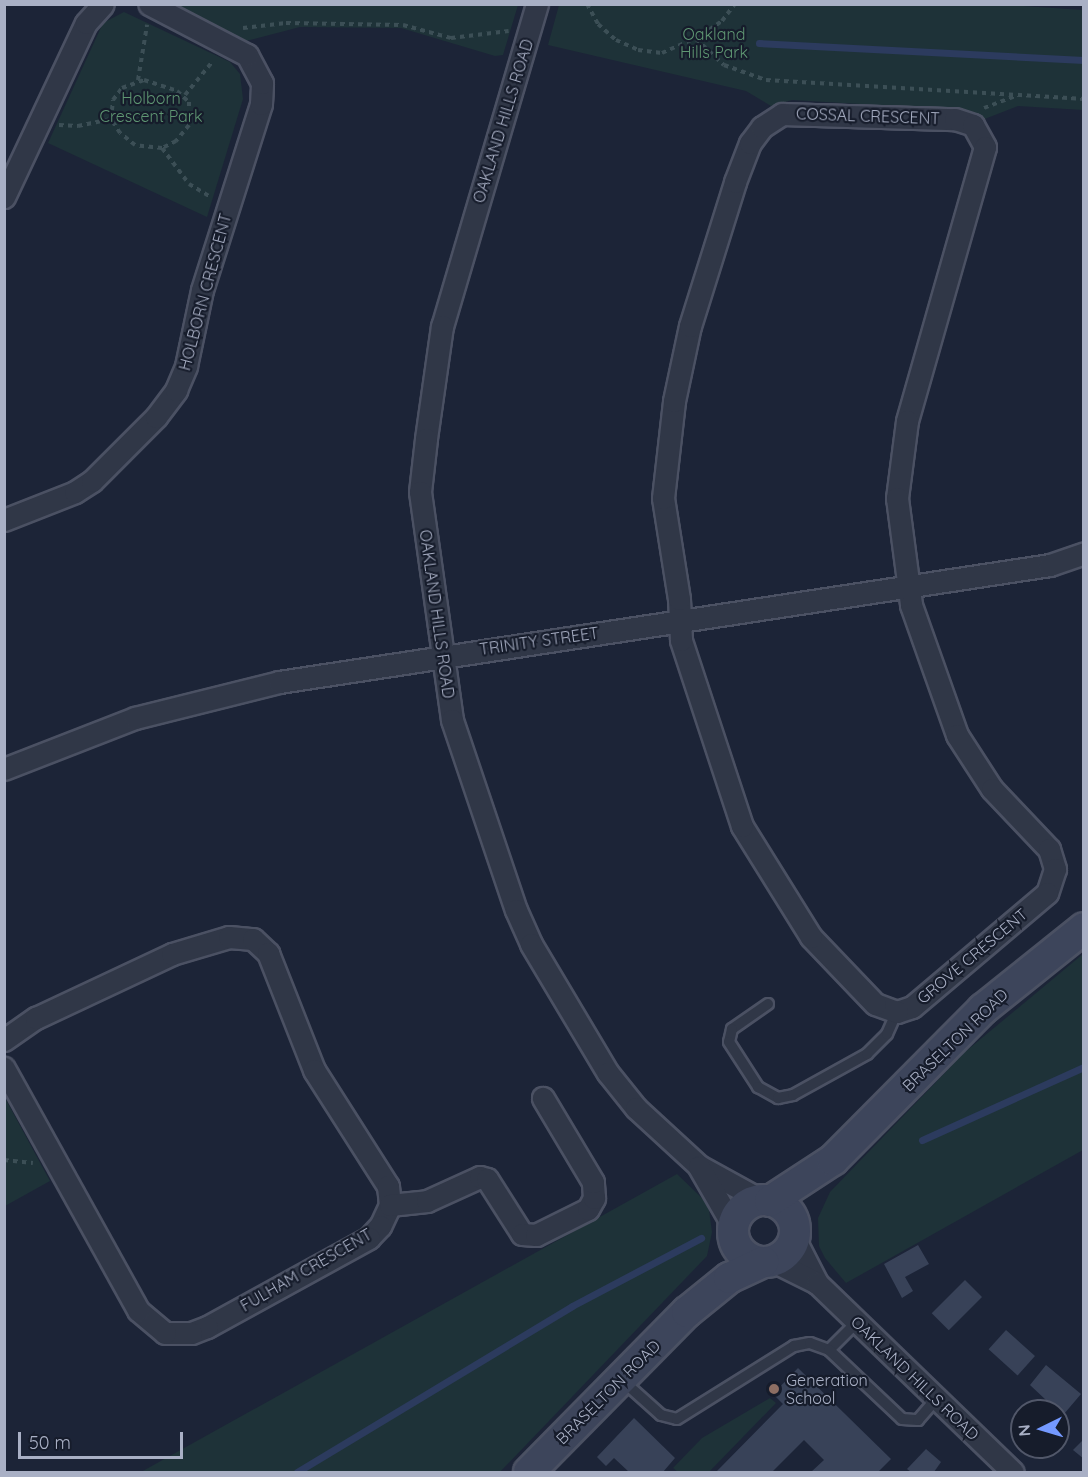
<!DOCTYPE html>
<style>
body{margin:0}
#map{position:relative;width:1088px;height:1477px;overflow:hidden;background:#1c2437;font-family:Quicksand,sans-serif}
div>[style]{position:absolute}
.green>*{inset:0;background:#1e3238}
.stream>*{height:7px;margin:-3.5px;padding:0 3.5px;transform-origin:3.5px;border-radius:3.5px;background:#2c3b5e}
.building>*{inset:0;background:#384258;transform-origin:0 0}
.path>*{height:4px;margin-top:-2px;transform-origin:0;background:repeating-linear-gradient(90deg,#3c4f56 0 4.5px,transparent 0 9px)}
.roads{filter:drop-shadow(2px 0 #4b5163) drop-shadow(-2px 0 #4b5163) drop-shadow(0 2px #4b5163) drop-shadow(0 -2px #4b5163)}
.lane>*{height:10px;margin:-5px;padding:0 5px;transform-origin:5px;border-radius:5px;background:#303747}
.street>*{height:21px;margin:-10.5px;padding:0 10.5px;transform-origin:10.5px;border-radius:10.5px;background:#303747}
.secondary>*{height:30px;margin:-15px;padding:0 15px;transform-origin:15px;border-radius:15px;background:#3d455b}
.secondary>.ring{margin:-15px;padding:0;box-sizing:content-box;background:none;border:30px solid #3d455b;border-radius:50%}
.dots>*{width:16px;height:16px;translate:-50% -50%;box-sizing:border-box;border:3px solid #161c2b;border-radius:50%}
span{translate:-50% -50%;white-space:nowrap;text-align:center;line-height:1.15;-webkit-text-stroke:4.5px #161c2b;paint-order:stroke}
.park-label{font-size:16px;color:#5f9773}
.street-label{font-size:16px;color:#a9b0c5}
.poi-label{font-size:16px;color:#a9b0c5}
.left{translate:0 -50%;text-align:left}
.frame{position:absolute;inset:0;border:6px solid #a9b0c5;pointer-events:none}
.north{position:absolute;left:1010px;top:1399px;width:60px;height:60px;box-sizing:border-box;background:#161c2b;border:2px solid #515769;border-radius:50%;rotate:265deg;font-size:16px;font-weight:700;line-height:24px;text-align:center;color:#a9b0c5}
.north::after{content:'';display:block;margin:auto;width:21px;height:27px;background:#7499ff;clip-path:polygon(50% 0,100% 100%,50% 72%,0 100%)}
.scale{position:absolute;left:18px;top:1432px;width:165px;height:27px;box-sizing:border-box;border:3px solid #a9b0c5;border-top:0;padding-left:8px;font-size:18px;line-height:21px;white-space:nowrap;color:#a9b0c5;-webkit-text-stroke:4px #161c2b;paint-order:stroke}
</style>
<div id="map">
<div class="green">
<div style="clip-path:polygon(993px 4px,1083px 10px,1083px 110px,1018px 106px,982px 120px,961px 110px,792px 100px,771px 106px,746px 91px,548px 45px,559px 5px)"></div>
<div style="clip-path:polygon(173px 5px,518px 5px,503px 55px,495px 56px,401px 28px,300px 27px,246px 41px)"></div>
<div style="clip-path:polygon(124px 12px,230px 62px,240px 74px,243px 99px,207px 217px,48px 143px,103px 23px)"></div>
<div style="clip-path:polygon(1083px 954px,1083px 1150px,846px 1283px,825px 1258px,819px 1246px,818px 1218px,830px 1192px,965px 1052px)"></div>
<div style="clip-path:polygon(5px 1098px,50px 1181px,5px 1206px,4px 1206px)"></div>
<div style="clip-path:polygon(677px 1174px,704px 1200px,709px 1210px,712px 1232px,707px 1256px,500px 1472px,141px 1472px)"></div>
<div style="clip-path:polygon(770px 1398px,776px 1403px,709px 1472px,678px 1472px,673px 1468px,702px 1438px)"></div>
</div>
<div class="stream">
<div style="left:759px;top:43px;width:325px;rotate:3deg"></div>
<div style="left:922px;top:1140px;width:178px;rotate:-24.3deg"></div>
<div style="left:297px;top:1472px;width:321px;rotate:-31.1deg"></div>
<div style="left:572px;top:1306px;width:146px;rotate:-27.8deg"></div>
</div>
<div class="building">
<div style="clip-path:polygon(918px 1245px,929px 1264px,905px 1277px,913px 1291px,902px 1298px,884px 1264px)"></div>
<div style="left:965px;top:1280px;width:24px;height:47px;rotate:45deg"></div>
<div style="left:1006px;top:1330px;width:39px;height:26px;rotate:42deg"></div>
<div style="clip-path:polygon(1046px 1365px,1081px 1394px,1064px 1414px,1044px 1411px,1041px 1409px,1047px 1401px,1030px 1385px)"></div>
<div style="clip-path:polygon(798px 1368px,891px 1459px,878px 1472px,811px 1472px,824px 1460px,804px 1440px,772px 1472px,716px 1472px,783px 1404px,773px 1394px)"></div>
<div style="clip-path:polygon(634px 1418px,675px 1458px,663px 1472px,629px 1472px,614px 1458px,606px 1466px,597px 1457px)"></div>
<div style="clip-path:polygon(1084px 1439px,1084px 1459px,1073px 1450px)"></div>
<div style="clip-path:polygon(926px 1449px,941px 1462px,934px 1472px,911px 1472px,907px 1469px)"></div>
</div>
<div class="path">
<div style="left:562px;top:4px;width:17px"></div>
<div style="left:587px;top:4px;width:23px;rotate:61deg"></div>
<div style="left:598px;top:24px;width:24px;rotate:42deg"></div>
<div style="left:616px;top:40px;width:24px;rotate:24deg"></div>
<div style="left:638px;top:50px;width:24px;rotate:7deg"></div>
<div style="left:662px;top:53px;width:44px;rotate:-24.2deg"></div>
<div style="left:702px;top:35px;width:24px;rotate:-35deg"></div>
<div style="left:722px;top:21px;width:21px;rotate:-53deg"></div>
<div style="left:243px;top:28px;width:43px;rotate:-6.6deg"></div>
<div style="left:286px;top:23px;width:117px;rotate:1deg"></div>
<div style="left:403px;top:25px;width:50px;rotate:15.2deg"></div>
<div style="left:451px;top:38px;width:58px;rotate:-6.9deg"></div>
<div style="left:696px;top:39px;width:38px;rotate:43deg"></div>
<div style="left:724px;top:65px;width:45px;rotate:19.7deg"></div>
<div style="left:766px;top:80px;width:319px;rotate:3.4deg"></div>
<div style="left:138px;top:80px;width:56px;rotate:-80.7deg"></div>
<div style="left:144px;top:80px;width:35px;rotate:18deg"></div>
<div style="left:177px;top:91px;width:16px;rotate:43deg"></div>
<div style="left:189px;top:102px;width:23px;rotate:90deg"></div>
<div style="left:189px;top:125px;width:21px;rotate:129deg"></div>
<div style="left:176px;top:141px;width:16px;rotate:153deg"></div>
<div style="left:162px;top:148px;width:27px;rotate:-174deg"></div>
<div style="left:135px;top:145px;width:19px;rotate:-141deg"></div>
<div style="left:120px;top:133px;width:17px;rotate:-123deg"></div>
<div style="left:111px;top:119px;width:19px;rotate:-84deg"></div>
<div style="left:113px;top:100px;width:15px;rotate:-53deg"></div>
<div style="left:122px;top:88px;width:23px;rotate:-20deg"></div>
<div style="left:185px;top:95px;width:44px;rotate:-50.5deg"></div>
<div style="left:984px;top:108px;width:34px;rotate:-21deg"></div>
<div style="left:59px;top:125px;width:19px;rotate:3deg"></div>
<div style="left:78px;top:126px;width:34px;rotate:-12deg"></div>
<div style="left:162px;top:148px;width:45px;rotate:53.1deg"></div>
<div style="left:189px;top:184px;width:26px;rotate:31deg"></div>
<div style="left:4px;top:1160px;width:29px;rotate:6deg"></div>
</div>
<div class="roads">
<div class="lane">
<div style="left:768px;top:1004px;width:44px;rotate:145.2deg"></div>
<div style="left:732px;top:1029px;width:13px;rotate:103deg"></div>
<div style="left:729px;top:1042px;width:54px;rotate:57.2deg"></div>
<div style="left:758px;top:1087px;width:23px;rotate:29deg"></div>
<div style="left:778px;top:1098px;width:15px;rotate:-11deg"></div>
<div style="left:793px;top:1095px;width:85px;rotate:-29deg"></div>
<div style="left:867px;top:1054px;width:28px;rotate:-45deg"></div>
<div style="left:887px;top:1034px;width:24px;rotate:-66deg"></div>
<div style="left:829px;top:1350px;width:40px;rotate:-45deg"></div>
<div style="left:623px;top:1381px;width:51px;rotate:41.8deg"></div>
<div style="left:661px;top:1415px;width:16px;rotate:14deg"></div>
<div style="left:677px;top:1419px;width:138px;rotate:-32deg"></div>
<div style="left:794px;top:1346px;width:16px;rotate:-11deg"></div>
<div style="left:810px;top:1343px;width:20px;rotate:20deg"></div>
<div style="left:829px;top:1350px;width:100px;rotate:43.4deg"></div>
<div style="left:902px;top:1419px;width:16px;rotate:4deg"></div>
<div style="left:918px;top:1420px;width:29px;rotate:-49deg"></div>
</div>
<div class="street">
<div style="left:537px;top:4px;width:336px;rotate:106.4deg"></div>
<div style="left:442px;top:326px;width:114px;rotate:98.1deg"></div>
<div style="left:426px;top:439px;width:53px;rotate:96.5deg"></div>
<div style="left:420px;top:492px;width:230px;rotate:82deg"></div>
<div style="left:452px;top:720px;width:200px;rotate:71.4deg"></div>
<div style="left:516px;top:910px;width:37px;rotate:66deg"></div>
<div style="left:531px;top:944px;width:150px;rotate:59.2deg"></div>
<div style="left:608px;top:1073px;width:45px;rotate:51.3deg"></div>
<div style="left:636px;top:1108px;width:86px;rotate:42.6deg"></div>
<div style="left:699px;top:1166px;width:71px;rotate:28.7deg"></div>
<div style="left:782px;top:114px;width:173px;rotate:1.7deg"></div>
<div style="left:955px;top:119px;width:19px;rotate:18deg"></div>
<div style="left:973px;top:125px;width:25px;rotate:61deg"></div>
<div style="left:985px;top:147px;width:285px;rotate:105.9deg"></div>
<div style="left:907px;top:421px;width:78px;rotate:97.4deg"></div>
<div style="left:897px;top:498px;width:108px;rotate:82.5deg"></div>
<div style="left:911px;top:605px;width:138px;rotate:70.5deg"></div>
<div style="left:957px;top:735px;width:64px;rotate:57.1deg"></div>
<div style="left:992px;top:789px;width:83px;rotate:46.5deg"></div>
<div style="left:1049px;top:849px;width:21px;rotate:73deg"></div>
<div style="left:1055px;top:869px;width:25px;rotate:108deg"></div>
<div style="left:1047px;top:893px;width:177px;rotate:139.8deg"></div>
<div style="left:912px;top:1007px;width:16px;rotate:162deg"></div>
<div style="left:897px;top:1012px;width:23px;rotate:-160deg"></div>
<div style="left:875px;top:1004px;width:93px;rotate:-133.7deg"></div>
<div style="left:811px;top:937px;width:131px;rotate:-121.9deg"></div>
<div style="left:742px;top:826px;width:196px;rotate:-108.2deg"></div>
<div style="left:681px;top:640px;width:41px;rotate:-92.8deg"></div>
<div style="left:679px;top:599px;width:102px;rotate:-99deg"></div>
<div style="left:663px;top:498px;width:98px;rotate:-83.5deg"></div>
<div style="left:674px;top:401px;width:77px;rotate:-78deg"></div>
<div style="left:690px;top:326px;width:151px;rotate:-72.6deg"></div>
<div style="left:735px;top:182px;width:42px;rotate:-69deg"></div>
<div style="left:750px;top:143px;width:20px;rotate:-53deg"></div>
<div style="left:762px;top:127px;width:24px;rotate:-33deg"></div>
<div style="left:4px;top:197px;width:192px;rotate:-64.8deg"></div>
<div style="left:86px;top:23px;width:25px;rotate:-48deg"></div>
<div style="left:4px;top:520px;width:76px;rotate:-21.5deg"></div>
<div style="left:75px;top:492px;width:20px;rotate:-33deg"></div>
<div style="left:92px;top:481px;width:91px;rotate:-45deg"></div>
<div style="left:156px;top:417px;width:34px;rotate:-53deg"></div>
<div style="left:176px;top:390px;width:26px;rotate:-67deg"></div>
<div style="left:186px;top:366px;width:78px;rotate:-78.1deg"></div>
<div style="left:202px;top:290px;width:195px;rotate:-72.4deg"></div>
<div style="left:261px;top:104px;width:21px;rotate:-87deg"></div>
<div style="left:262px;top:83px;width:32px;rotate:-118deg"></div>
<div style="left:247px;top:55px;width:110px;rotate:-152.5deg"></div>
<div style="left:4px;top:769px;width:141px;rotate:-21.3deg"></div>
<div style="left:135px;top:718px;width:148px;rotate:-14deg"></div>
<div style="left:279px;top:682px;width:780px;rotate:-8.63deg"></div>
<div style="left:1050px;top:565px;width:36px;rotate:-19deg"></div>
<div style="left:4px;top:1040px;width:39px;rotate:-35deg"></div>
<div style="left:36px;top:1018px;width:150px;rotate:-25.2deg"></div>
<div style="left:172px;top:954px;width:59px;rotate:-16.6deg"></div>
<div style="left:229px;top:937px;width:24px;rotate:5deg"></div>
<div style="left:253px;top:939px;width:21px;rotate:43deg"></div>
<div style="left:268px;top:953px;width:126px;rotate:68.5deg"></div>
<div style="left:314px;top:1070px;width:138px;rotate:57.5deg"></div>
<div style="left:388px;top:1186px;width:19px;rotate:84deg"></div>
<div style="left:390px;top:1205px;width:23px;rotate:115deg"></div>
<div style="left:380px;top:1226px;width:16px;rotate:133deg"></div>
<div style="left:369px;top:1238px;width:185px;rotate:151.2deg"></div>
<div style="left:207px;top:1327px;width:17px;rotate:159deg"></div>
<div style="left:191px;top:1333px;width:26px;rotate:180deg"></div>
<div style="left:165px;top:1333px;width:35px;rotate:-140deg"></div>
<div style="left:138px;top:1310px;width:277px;rotate:-119deg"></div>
<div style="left:699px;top:1167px;width:68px;rotate:60deg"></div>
<div style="left:390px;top:1205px;width:37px;rotate:-6deg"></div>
<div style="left:427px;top:1201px;width:58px;rotate:-24.4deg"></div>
<div style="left:480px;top:1177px;width:7px;rotate:16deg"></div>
<div style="left:487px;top:1179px;width:65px;rotate:57.5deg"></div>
<div style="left:522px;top:1234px;width:14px;rotate:4deg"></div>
<div style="left:536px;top:1235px;width:58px;rotate:-26.6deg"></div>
<div style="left:588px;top:1209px;width:13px;rotate:-61deg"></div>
<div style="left:594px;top:1198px;width:16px;rotate:-94deg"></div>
<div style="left:593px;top:1182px;width:98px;rotate:-120.8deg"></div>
<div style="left:794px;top:1238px;width:51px;rotate:62.9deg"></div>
<div style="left:773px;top:1261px;width:49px;rotate:26.6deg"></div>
<div style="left:817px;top:1283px;width:272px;rotate:44deg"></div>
</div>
<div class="secondary">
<div class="ring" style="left:733px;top:1200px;width:32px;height:32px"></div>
<div style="left:770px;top:1201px;width:75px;rotate:-33.1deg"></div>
<div style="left:833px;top:1160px;width:213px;rotate:-45.2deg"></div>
<div style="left:983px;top:1009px;width:129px;rotate:-38.7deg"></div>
<div style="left:529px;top:1472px;width:225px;rotate:-45.4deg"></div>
<div style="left:687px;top:1312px;width:54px;rotate:-39deg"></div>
<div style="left:729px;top:1278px;width:38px;rotate:-25deg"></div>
</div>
</div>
<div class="dots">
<div style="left:774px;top:1389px;background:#8d6e63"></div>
</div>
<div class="park-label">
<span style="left:714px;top:43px">Oakland<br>Hills Park</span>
<span style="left:151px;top:107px">Holborn<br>Crescent Park</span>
</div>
<div class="street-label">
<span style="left:868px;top:116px;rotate:2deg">COSSAL CRESCENT</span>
<span style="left:503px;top:121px;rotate:-73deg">OAKLAND HILLS ROAD</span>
<span style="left:205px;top:292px;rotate:-75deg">HOLBORN CRESCENT</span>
<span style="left:437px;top:614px;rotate:82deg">OAKLAND HILLS ROAD</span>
<span style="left:539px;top:641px;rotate:-8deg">TRINITY STREET</span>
<span style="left:972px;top:956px;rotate:-40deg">GROVE CRESCENT</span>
<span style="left:955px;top:1040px;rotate:-44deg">BRASELTON ROAD</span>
<span style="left:306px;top:1270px;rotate:-30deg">FULHAM CRESCENT</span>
<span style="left:915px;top:1378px;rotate:44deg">OAKLAND HILLS ROAD</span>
<span style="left:608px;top:1392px;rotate:-45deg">BRASELTON ROAD</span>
</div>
<div class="poi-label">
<span class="left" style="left:786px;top:1389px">Generation<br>School</span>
</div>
<div class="frame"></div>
<div class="north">N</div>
<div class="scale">50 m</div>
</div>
